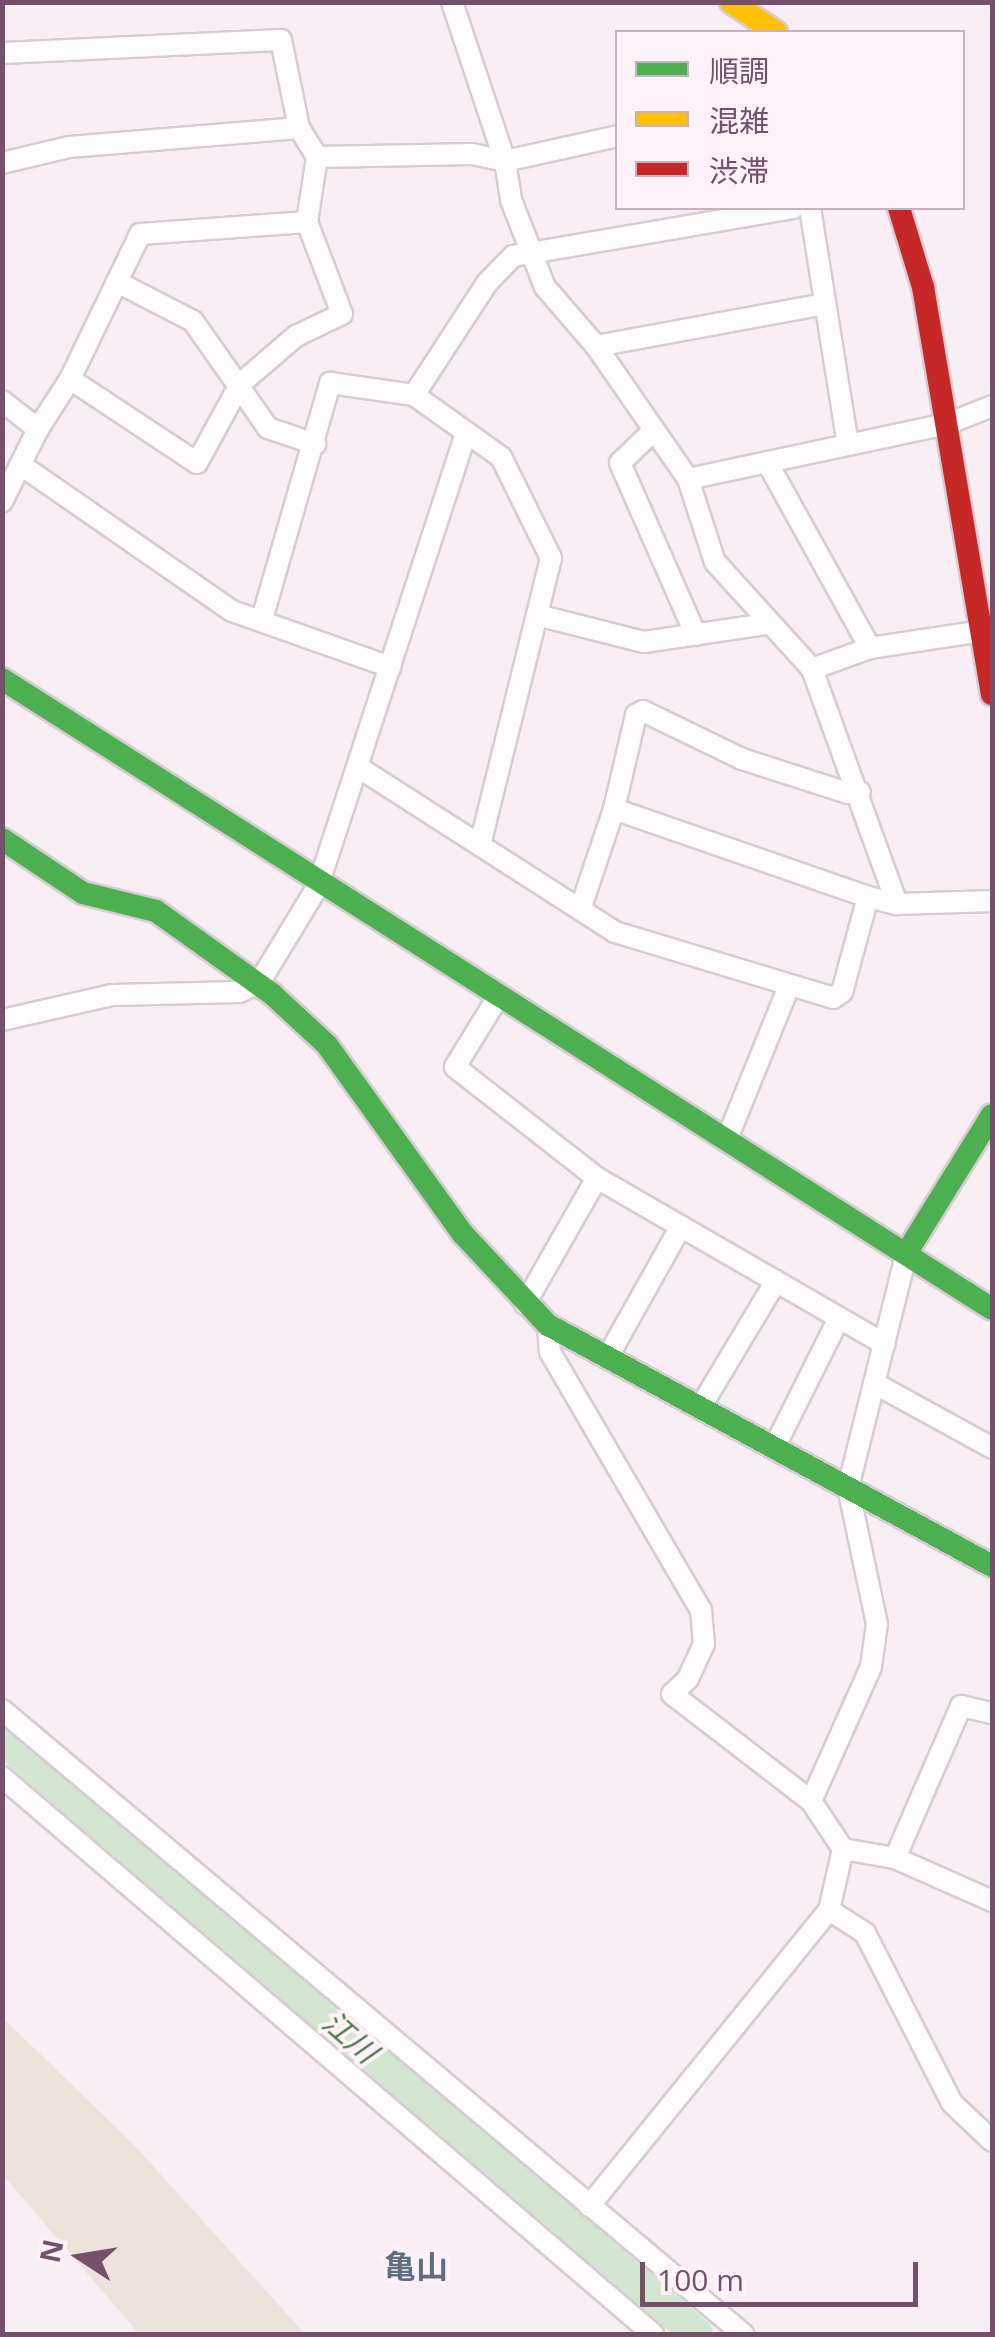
<!DOCTYPE html>
<meta charset="utf-8">
<style>
body{margin:0}
#map{position:relative;width:995px;height:2337px;overflow:hidden;background:#f8eef3;font-family:"Open Sans","Noto Sans JP",sans-serif}
div>[style]{position:absolute}
.green>*{inset:0;background:#efe2dd}
.river>*{height:32px;margin:-16px;padding:0 16px;transform-origin:16px;border-radius:16px;background:#d2e6d1}
.roads{filter:drop-shadow(2px 0 #d6ccd2) drop-shadow(-2px 0 #d6ccd2) drop-shadow(0 2px #d6ccd2) drop-shadow(0 -2px #d6ccd2)}
.street>*{height:20px;margin:-10px;padding:0 10px;transform-origin:10px;border-radius:10px;background:#fefcfd}
.fast>*{height:22px;margin:-11px;padding:0 11px;transform-origin:11px;border-radius:11px;background:#4caf50}
.slow>*{height:22px;margin:-11px;padding:0 11px;transform-origin:11px;border-radius:11px;background:#ffc107}
.jam>*{height:22px;margin:-11px;padding:0 11px;transform-origin:11px;border-radius:11px;background:#c62828}
span{translate:-50% -50%;white-space:nowrap;text-align:center;line-height:1.15;-webkit-text-stroke:8px #fef2f8;paint-order:stroke}
.water-label{font-size:30px;color:#457748;font-style:italic}
.quarter-label{font-size:32px;color:#5f6f82;font-weight:700}
.frame{position:absolute;inset:0;border:5px solid #74506b;pointer-events:none}
.legend{position:absolute;left:615px;top:30px;width:350px;height:180px;box-sizing:border-box;background:#fef2f8;border:2px solid #c7b1c0;margin:0;padding:12px 18px;list-style:none;font-size:30px;color:#74506b}
.legend li{display:flex;align-items:center;gap:20px;height:50px}
.legend b{width:50px;border:2px solid #c7b1c0}
.north{position:absolute;left:30px;top:2207px;width:100px;height:100px;-webkit-text-stroke:8px #fef2f8;paint-order:stroke;rotate:282deg;font-size:28px;font-weight:700;line-height:40px;text-align:center;color:#74506b}
.north::after{content:'';display:block;margin:auto;width:35px;height:45px;background:#74506b;clip-path:polygon(50% 0,100% 100%,50% 72%,0 100%)}
.scale{position:absolute;left:640px;top:2262px;width:278px;height:45px;box-sizing:border-box;border:5px solid #74506b;border-top:0;padding-left:12px;font-size:30px;line-height:35px;white-space:nowrap;color:#74506b;-webkit-text-stroke:8px #fef2f8;paint-order:stroke}
</style>
<div id="map">
<div class="green">
<div style="clip-path:polygon(3px 2018px,134px 2145px,305px 2334px,139px 2334px,3px 2175px)"></div>
</div>
<div class="river">
<div style="left:2px;top:1739px;width:915px;rotate:40.57deg"></div>
</div>
<div class="roads">
<div class="street">
<div style="left:452px;top:2px;width:168px;rotate:71.6deg"></div>
<div style="left:505px;top:161px;width:39px;rotate:81deg"></div>
<div style="left:511px;top:200px;width:93px;rotate:68.7deg"></div>
<div style="left:545px;top:287px;width:78px;rotate:49.2deg"></div>
<div style="left:596px;top:346px;width:162px;rotate:55.3deg"></div>
<div style="left:688px;top:479px;width:87px;rotate:72deg"></div>
<div style="left:715px;top:562px;width:144px;rotate:47.8deg"></div>
<div style="left:812px;top:669px;width:250px;rotate:70.1deg"></div>
<div style="left:2px;top:53px;width:279px;rotate:-2.7deg"></div>
<div style="left:281px;top:40px;width:90px;rotate:78.4deg"></div>
<div style="left:299px;top:128px;width:34px;rotate:58deg"></div>
<div style="left:317px;top:157px;width:155px;rotate:-1.1deg"></div>
<div style="left:472px;top:154px;width:34px;rotate:12deg"></div>
<div style="left:505px;top:161px;width:116px;rotate:-12.5deg"></div>
<div style="left:2px;top:163px;width:69px;rotate:-13.4deg"></div>
<div style="left:69px;top:147px;width:231px;rotate:-4.7deg"></div>
<div style="left:810px;top:208px;width:239px;rotate:80.9deg"></div>
<div style="left:117px;top:282px;width:85px;rotate:27.2deg"></div>
<div style="left:193px;top:321px;width:131px;rotate:55deg"></div>
<div style="left:268px;top:428px;width:50px;rotate:18.8deg"></div>
<div style="left:596px;top:346px;width:233px;rotate:-10.4deg"></div>
<div style="left:70px;top:379px;width:152px;rotate:33.5deg"></div>
<div style="left:197px;top:463px;width:90px;rotate:-61.4deg"></div>
<div style="left:240px;top:384px;width:74px;rotate:-40.6deg"></div>
<div style="left:296px;top:336px;width:51px;rotate:-25.6deg"></div>
<div style="left:342px;top:314px;width:98px;rotate:-110.8deg"></div>
<div style="left:307px;top:222px;width:66px;rotate:-81.3deg"></div>
<div style="left:414px;top:395px;width:134px;rotate:-56.9deg"></div>
<div style="left:487px;top:283px;width:37px;rotate:-46deg"></div>
<div style="left:513px;top:256px;width:284px;rotate:-9.7deg"></div>
<div style="left:2px;top:401px;width:46px;rotate:37.9deg"></div>
<div style="left:38px;top:429px;width:81px;rotate:116.3deg"></div>
<div style="left:38px;top:429px;width:59px;rotate:-57.4deg"></div>
<div style="left:70px;top:379px;width:161px;rotate:-64.2deg"></div>
<div style="left:140px;top:234px;width:167px;rotate:-4.1deg"></div>
<div style="left:654px;top:430px;width:47px;rotate:135.9deg"></div>
<div style="left:620px;top:463px;width:188px;rotate:66.2deg"></div>
<div style="left:767px;top:462px;width:213px;rotate:61deg"></div>
<div style="left:21px;top:465px;width:257px;rotate:34.7deg"></div>
<div style="left:232px;top:611px;width:168px;rotate:19.5deg"></div>
<div style="left:688px;top:479px;width:265px;rotate:-12deg"></div>
<div style="left:947px;top:424px;width:48px;rotate:-21.8deg"></div>
<div style="left:537px;top:615px;width:110px;rotate:14.2deg"></div>
<div style="left:644px;top:642px;width:123px;rotate:-8.4deg"></div>
<div style="left:262px;top:619px;width:246px;rotate:-73.9deg"></div>
<div style="left:330px;top:383px;width:85px;rotate:8.1deg"></div>
<div style="left:414px;top:395px;width:107px;rotate:35.5deg"></div>
<div style="left:501px;top:457px;width:113px;rotate:63.7deg"></div>
<div style="left:551px;top:558px;width:295px;rotate:103.9deg"></div>
<div style="left:812px;top:669px;width:62px;rotate:-19.9deg"></div>
<div style="left:870px;top:648px;width:113px;rotate:-8.6deg"></div>
<div style="left:358px;top:767px;width:305px;rotate:32.7deg"></div>
<div style="left:615px;top:932px;width:228px;rotate:16.8deg"></div>
<div style="left:833px;top:998px;width:11px;rotate:-34deg"></div>
<div style="left:842px;top:992px;width:98px;rotate:-74.7deg"></div>
<div style="left:614px;top:809px;width:269px;rotate:19.1deg"></div>
<div style="left:868px;top:897px;width:30px;rotate:14deg"></div>
<div style="left:897px;top:904px;width:95px;rotate:-1.8deg"></div>
<div style="left:581px;top:907px;width:103px;rotate:-71.4deg"></div>
<div style="left:614px;top:809px;width:97px;rotate:-76.8deg"></div>
<div style="left:636px;top:715px;width:8px;rotate:-30deg"></div>
<div style="left:643px;top:711px;width:110px;rotate:25.9deg"></div>
<div style="left:742px;top:759px;width:111px;rotate:17.8deg"></div>
<div style="left:848px;top:793px;width:12px;rotate:-5deg"></div>
<div style="left:498px;top:997px;width:82px;rotate:121.6deg"></div>
<div style="left:455px;top:1067px;width:180px;rotate:38deg"></div>
<div style="left:597px;top:1178px;width:332px;rotate:30deg"></div>
<div style="left:2px;top:1020px;width:113px;rotate:-12.8deg"></div>
<div style="left:112px;top:995px;width:127px;rotate:-1.4deg"></div>
<div style="left:239px;top:992px;width:22px;rotate:-24deg"></div>
<div style="left:259px;top:983px;width:114px;rotate:-58.7deg"></div>
<div style="left:318px;top:886px;width:477px;rotate:-71.9deg"></div>
<div style="left:727px;top:1139px;width:165px;rotate:-67.9deg"></div>
<div style="left:525px;top:1304px;width:145px;rotate:-60.3deg"></div>
<div style="left:548px;top:1325px;width:27px;rotate:86deg"></div>
<div style="left:550px;top:1352px;width:299px;rotate:59.7deg"></div>
<div style="left:701px;top:1610px;width:34px;rotate:85deg"></div>
<div style="left:704px;top:1644px;width:38px;rotate:115deg"></div>
<div style="left:688px;top:1679px;width:22px;rotate:137deg"></div>
<div style="left:672px;top:1694px;width:175px;rotate:37.6deg"></div>
<div style="left:811px;top:1801px;width:58px;rotate:56.3deg"></div>
<div style="left:843px;top:1849px;width:63px;rotate:102.9deg"></div>
<div style="left:829px;top:1910px;width:381px;rotate:129deg"></div>
<div style="left:607px;top:1358px;width:151px;rotate:-60.7deg"></div>
<div style="left:874px;top:1383px;width:135px;rotate:28.8deg"></div>
<div style="left:700px;top:1408px;width:148px;rotate:-59.1deg"></div>
<div style="left:774px;top:1448px;width:145px;rotate:-63.4deg"></div>
<div style="left:2px;top:1710px;width:969px;rotate:40.1deg"></div>
<div style="left:2px;top:1777px;width:857px;rotate:40.55deg"></div>
<div style="left:811px;top:1801px;width:147px;rotate:-65.9deg"></div>
<div style="left:871px;top:1667px;width:43px;rotate:-82.1deg"></div>
<div style="left:877px;top:1624px;width:139px;rotate:-102deg"></div>
<div style="left:848px;top:1488px;width:243px;rotate:-76deg"></div>
<div style="left:843px;top:1849px;width:53px;rotate:9.8deg"></div>
<div style="left:895px;top:1858px;width:106px;rotate:23.9deg"></div>
<div style="left:895px;top:1858px;width:166px;rotate:-66.5deg"></div>
<div style="left:961px;top:1706px;width:32px;rotate:13deg"></div>
<div style="left:829px;top:1910px;width:43px;rotate:32.6deg"></div>
<div style="left:865px;top:1933px;width:191px;rotate:62.9deg"></div>
<div style="left:952px;top:2103px;width:55px;rotate:43.5deg"></div>
</div>
<div class="fast">
<div style="left:2px;top:679px;width:1173px;rotate:32.47deg"></div>
<div style="left:2px;top:839px;width:97px;rotate:33.7deg"></div>
<div style="left:83px;top:893px;width:75px;rotate:13.9deg"></div>
<div style="left:156px;top:911px;width:143px;rotate:35.6deg"></div>
<div style="left:272px;top:994px;width:75px;rotate:42.8deg"></div>
<div style="left:327px;top:1045px;width:233px;rotate:54.3deg"></div>
<div style="left:463px;top:1234px;width:125px;rotate:47deg"></div>
<div style="left:548px;top:1325px;width:505px;rotate:28.49deg"></div>
<div style="left:907px;top:1252px;width:161px;rotate:-58.2deg"></div>
</div>
<div class="slow">
<div style="left:731px;top:2px;width:54px;rotate:33.7deg"></div>
</div>
<div class="jam">
<div style="left:899px;top:208px;width:83px;rotate:73.1deg"></div>
<div style="left:923px;top:287px;width:413px;rotate:80.4deg"></div>
</div>
</div>
<div class="water-label">
<span style="left:350px;top:2037px;rotate:41deg">江川</span>
</div>
<div class="quarter-label">
<span style="left:416px;top:2266px">亀山</span>
</div>
<div class="frame"></div>
<ul class="legend">
<li><b style="height:12px;background:#4caf50"></b>順調</li>
<li><b style="height:12px;background:#ffc107"></b>混雑</li>
<li><b style="height:12px;background:#c62828"></b>渋滞</li>
</ul>
<div class="north">N</div>
<div class="scale">100 m</div>
</div>
